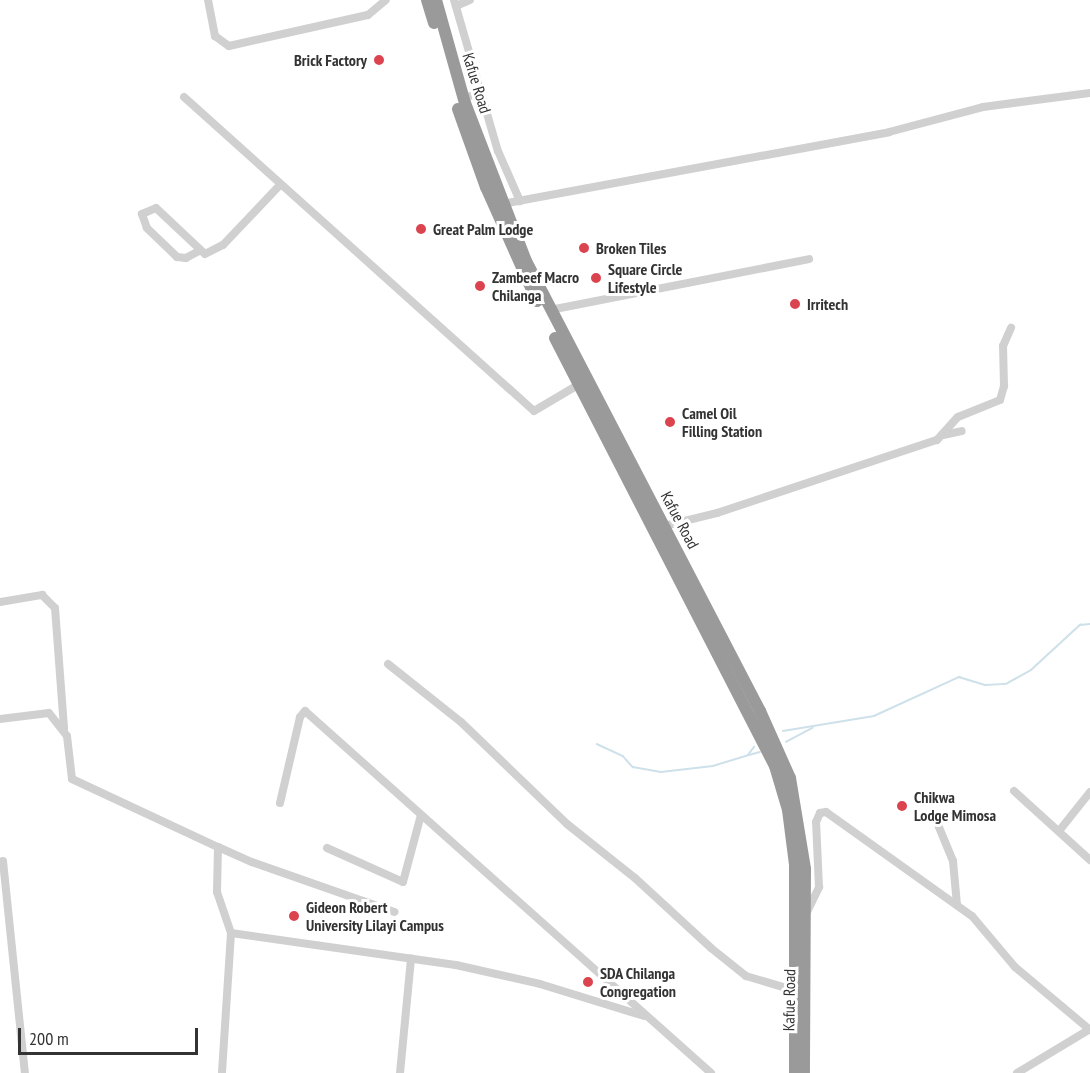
<!DOCTYPE html>
<style>
body{margin:0}
#map{position:relative;width:1090px;height:1073px;overflow:hidden;background:#fff;font-family:"PT Sans Narrow",sans-serif}
div>[style]{position:absolute}
.stream>*{height:1.5px;margin:-0.75px;padding:0 0.75px;transform-origin:0.75px;border-radius:0.75px;background:#cee0ea}
.minor>*{height:8px;margin:-4px;padding:0 4px;transform-origin:4px;border-radius:4px;background:#d0d0d0}
.highway>*{height:12px;margin:-6px;padding:0 6px;transform-origin:6px;border-radius:6px;background:#9a9a9a}
.dots>*{width:16px;height:16px;translate:-50% -50%;box-sizing:border-box;border:3px solid #fff;border-radius:50%}
span{translate:-50% -50%;white-space:nowrap;text-align:center;line-height:1.15;-webkit-text-stroke:6px #fff;paint-order:stroke}
.poi-label{font-size:16px;color:#333;font-weight:700}
.right{translate:-100% -50%;text-align:right}
.left{translate:0 -50%;text-align:left}
.street-label{font-size:16px;color:#333}
.scale{position:absolute;left:18px;top:1028px;width:180px;height:27px;box-sizing:border-box;border:3px solid #333;border-top:0;padding-left:8px;font-size:18px;line-height:21px;white-space:nowrap;color:#333;-webkit-text-stroke:4px #fff;paint-order:stroke}
</style>
<div id="map">
<div class="stream">
<div style="left:783px;top:731px;width:92px;rotate:-9.4deg"></div>
<div style="left:874px;top:716px;width:94px;rotate:-24.6deg"></div>
<div style="left:959px;top:677px;width:27px;rotate:17deg"></div>
<div style="left:985px;top:685px;width:21px;rotate:-3deg"></div>
<div style="left:1006px;top:684px;width:29px;rotate:-29deg"></div>
<div style="left:1031px;top:670px;width:67px;rotate:-42.6deg"></div>
<div style="left:1080px;top:625px;width:10px;rotate:-6deg"></div>
<div style="left:786px;top:742px;width:30px;rotate:-28deg"></div>
<div style="left:597px;top:744px;width:29px;rotate:25deg"></div>
<div style="left:623px;top:756px;width:15px;rotate:48deg"></div>
<div style="left:633px;top:767px;width:28px;rotate:10deg"></div>
<div style="left:661px;top:772px;width:52px;rotate:-6.6deg"></div>
<div style="left:713px;top:766px;width:37px;rotate:-17deg"></div>
<div style="left:748px;top:755px;width:10px;rotate:-53deg"></div>
<div style="left:749px;top:755px;width:11px;rotate:-15deg"></div>
</div>
<div class="minor">
<div style="left:208px;top:0;width:37px;rotate:79deg"></div>
<div style="left:215px;top:36px;width:17px;rotate:36deg"></div>
<div style="left:229px;top:46px;width:142px;rotate:-12.6deg"></div>
<div style="left:368px;top:15px;width:23px;rotate:-40deg"></div>
<div style="left:454px;top:0;width:157px;rotate:73.8deg"></div>
<div style="left:498px;top:151px;width:55px;rotate:66.3deg"></div>
<div style="left:456px;top:6px;width:15px;rotate:-23deg"></div>
<div style="left:184px;top:97px;width:470px;rotate:41.9deg"></div>
<div style="left:534px;top:411px;width:51px;rotate:-30.6deg"></div>
<div style="left:463px;top:98px;width:19px;rotate:-16deg"></div>
<div style="left:502px;top:204px;width:394px;rotate:-10.5deg"></div>
<div style="left:889px;top:132px;width:97px;rotate:-14.9deg"></div>
<div style="left:983px;top:107px;width:108px;rotate:-7.5deg"></div>
<div style="left:199px;top:251px;width:15px;rotate:152deg"></div>
<div style="left:186px;top:258px;width:9px;rotate:-174deg"></div>
<div style="left:177px;top:257px;width:42px;rotate:-136deg"></div>
<div style="left:147px;top:228px;width:15px;rotate:-110deg"></div>
<div style="left:142px;top:214px;width:15px;rotate:-23deg"></div>
<div style="left:156px;top:208px;width:67px;rotate:43.2deg"></div>
<div style="left:205px;top:254px;width:20px;rotate:-27deg"></div>
<div style="left:223px;top:245px;width:81px;rotate:-46.5deg"></div>
<div style="left:550px;top:310px;width:264px;rotate:-11.1deg"></div>
<div style="left:943px;top:435px;width:19px;rotate:-12deg"></div>
<div style="left:664px;top:526px;width:55px;rotate:-13.8deg"></div>
<div style="left:717px;top:513px;width:232px;rotate:-18.4deg"></div>
<div style="left:937px;top:440px;width:31px;rotate:-48deg"></div>
<div style="left:958px;top:417px;width:45px;rotate:-22deg"></div>
<div style="left:1000px;top:400px;width:15px;rotate:-74deg"></div>
<div style="left:1004px;top:386px;width:40px;rotate:-91.4deg"></div>
<div style="left:1003px;top:346px;width:20px;rotate:-66deg"></div>
<div style="left:0;top:602px;width:43px;rotate:-9.5deg"></div>
<div style="left:42px;top:595px;width:18px;rotate:45deg"></div>
<div style="left:55px;top:608px;width:121px;rotate:85.7deg"></div>
<div style="left:388px;top:664px;width:93px;rotate:38.5deg"></div>
<div style="left:461px;top:722px;width:147px;rotate:43.9deg"></div>
<div style="left:567px;top:824px;width:87px;rotate:38.5deg"></div>
<div style="left:635px;top:878px;width:103px;rotate:42.6deg"></div>
<div style="left:711px;top:948px;width:45px;rotate:38.7deg"></div>
<div style="left:746px;top:976px;width:52px;rotate:16.7deg"></div>
<div style="left:0;top:719px;width:49px;rotate:-7deg"></div>
<div style="left:49px;top:713px;width:29px;rotate:52deg"></div>
<div style="left:67px;top:736px;width:43px;rotate:83.4deg"></div>
<div style="left:72px;top:779px;width:161px;rotate:25deg"></div>
<div style="left:218px;top:847px;width:45px;rotate:91.3deg"></div>
<div style="left:217px;top:892px;width:43px;rotate:71.1deg"></div>
<div style="left:231px;top:933px;width:140px;rotate:93.7deg"></div>
<div style="left:1014px;top:791px;width:103px;rotate:42.2deg"></div>
<div style="left:280px;top:803px;width:88px;rotate:-76.9deg"></div>
<div style="left:300px;top:717px;width:8px;rotate:-50deg"></div>
<div style="left:305px;top:711px;width:544px;rotate:41.72deg"></div>
<div style="left:936px;top:820px;width:44px;rotate:67.5deg"></div>
<div style="left:953px;top:861px;width:44px;rotate:84.8deg"></div>
<div style="left:1059px;top:831px;width:50px;rotate:-51.5deg"></div>
<div style="left:218px;top:847px;width:37px;rotate:24deg"></div>
<div style="left:252px;top:862px;width:151px;rotate:19.3deg"></div>
<div style="left:327px;top:848px;width:83px;rotate:24.1deg"></div>
<div style="left:403px;top:882px;width:69px;rotate:-75deg"></div>
<div style="left:3px;top:861px;width:213px;rotate:84.1deg"></div>
<div style="left:806px;top:914px;width:30px;rotate:-64deg"></div>
<div style="left:819px;top:887px;width:65px;rotate:-92.6deg"></div>
<div style="left:816px;top:822px;width:10px;rotate:-66deg"></div>
<div style="left:820px;top:813px;width:6px;rotate:-9deg"></div>
<div style="left:826px;top:812px;width:179px;rotate:35.5deg"></div>
<div style="left:972px;top:916px;width:67px;rotate:49.9deg"></div>
<div style="left:1015px;top:967px;width:98px;rotate:40deg"></div>
<div style="left:231px;top:933px;width:227px;rotate:8.1deg"></div>
<div style="left:456px;top:965px;width:86px;rotate:12.7deg"></div>
<div style="left:540px;top:984px;width:109px;rotate:17.1deg"></div>
<div style="left:400px;top:1073px;width:115px;rotate:-84.5deg"></div>
<div style="left:1017px;top:1073px;width:85px;rotate:-31.1deg"></div>
</div>
<div class="highway">
<div style="left:427px;top:0;width:24px;rotate:73deg"></div>
<div style="left:436px;top:0;width:107px;rotate:74.3deg"></div>
<div style="left:465px;top:103px;width:169px;rotate:68.9deg"></div>
<div style="left:526px;top:261px;width:507px;rotate:62.53deg"></div>
<div style="left:760px;top:711px;width:73px;rotate:65.9deg"></div>
<div style="left:790px;top:778px;width:92px;rotate:80.6deg"></div>
<div style="left:805px;top:869px;width:204px;rotate:90.3deg"></div>
<div style="left:458px;top:109px;width:83px;rotate:70.3deg"></div>
<div style="left:486px;top:187px;width:125px;rotate:65.9deg"></div>
<div style="left:555px;top:338px;width:481px;rotate:62.8deg"></div>
<div style="left:775px;top:766px;width:46px;rotate:73.5deg"></div>
<div style="left:788px;top:810px;width:55px;rotate:82.7deg"></div>
<div style="left:795px;top:865px;width:208px;rotate:90deg"></div>
</div>
<div class="dots">
<div style="left:379px;top:60px;background:#db444f"></div>
<div style="left:421px;top:229px;background:#db444f"></div>
<div style="left:584px;top:248px;background:#db444f"></div>
<div style="left:596px;top:278px;background:#db444f"></div>
<div style="left:480px;top:286px;background:#db444f"></div>
<div style="left:795px;top:304px;background:#db444f"></div>
<div style="left:670px;top:422px;background:#db444f"></div>
<div style="left:902px;top:806px;background:#db444f"></div>
<div style="left:294px;top:916px;background:#db444f"></div>
<div style="left:588px;top:982px;background:#db444f"></div>
</div>
<div class="poi-label">
<span class="right" style="left:367px;top:60px">Brick Factory</span>
<span class="left" style="left:433px;top:229px">Great Palm Lodge</span>
<span class="left" style="left:596px;top:248px">Broken Tiles</span>
<span class="left" style="left:608px;top:278px">Square Circle<br>Lifestyle</span>
<span class="left" style="left:492px;top:286px">Zambeef Macro<br>Chilanga</span>
<span class="left" style="left:807px;top:304px">Irritech</span>
<span class="left" style="left:682px;top:422px">Camel Oil<br>Filling Station</span>
<span class="left" style="left:914px;top:806px">Chikwa<br>Lodge Mimosa</span>
<span class="left" style="left:306px;top:916px">Gideon Robert<br>University Lilayi Campus</span>
<span class="left" style="left:600px;top:982px">SDA Chilanga<br>Congregation</span>
</div>
<div class="street-label">
<span style="left:477px;top:83px;rotate:73deg">Kafue Road</span>
<span style="left:680px;top:520px;rotate:62deg">Kafue Road</span>
<span style="left:789px;top:1000px;rotate:-89deg">Kafue Road</span>
</div>
<div class="scale">200 m</div>
</div>
